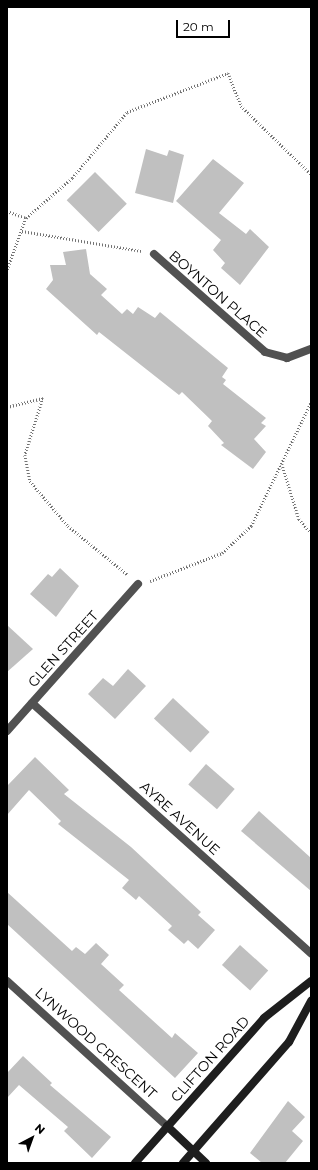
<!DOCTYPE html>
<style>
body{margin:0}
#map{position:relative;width:318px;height:1170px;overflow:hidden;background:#fff;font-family:Montserrat,sans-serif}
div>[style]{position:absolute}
.building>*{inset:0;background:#c0c0c0;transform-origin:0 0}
.path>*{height:2.5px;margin-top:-1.25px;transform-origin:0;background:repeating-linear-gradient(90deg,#737373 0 1px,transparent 0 3px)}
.minor>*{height:8px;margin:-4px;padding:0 4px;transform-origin:4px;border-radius:4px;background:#515151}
.secondary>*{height:8px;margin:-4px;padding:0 4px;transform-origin:4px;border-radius:4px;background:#1e1e1e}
span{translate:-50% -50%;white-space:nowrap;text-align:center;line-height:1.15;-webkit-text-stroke:3px #fff;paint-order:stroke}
.street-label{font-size:14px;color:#000}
.frame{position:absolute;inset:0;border:8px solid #000;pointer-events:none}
.north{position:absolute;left:12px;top:1118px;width:40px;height:40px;-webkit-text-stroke:3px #fff;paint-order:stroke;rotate:41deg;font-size:11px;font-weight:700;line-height:16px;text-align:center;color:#000}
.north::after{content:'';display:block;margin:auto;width:14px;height:18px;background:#000;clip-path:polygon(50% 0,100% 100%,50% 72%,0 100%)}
.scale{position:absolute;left:176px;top:20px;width:54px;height:18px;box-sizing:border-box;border:2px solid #000;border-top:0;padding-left:5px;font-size:12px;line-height:14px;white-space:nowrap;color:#000;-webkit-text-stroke:3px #fff;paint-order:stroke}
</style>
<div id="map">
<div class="building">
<div style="clip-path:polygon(146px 149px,167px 156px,169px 150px,184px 155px,173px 203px,135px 193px)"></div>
<div style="clip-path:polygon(213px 159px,244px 183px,219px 213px,246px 234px,250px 229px,269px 247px,240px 285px,221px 268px,225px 263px,213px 250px,221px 240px,176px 201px)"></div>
<div style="left:95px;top:172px;width:45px;height:40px;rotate:45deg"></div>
<div style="clip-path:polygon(86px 249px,90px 274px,107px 289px,101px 295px,122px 314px,127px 309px,133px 314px,138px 307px,155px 318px,160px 312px,228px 368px,222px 377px,226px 380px,223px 384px,266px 418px,261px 423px,266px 426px,254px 439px,266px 452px,253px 469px,221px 445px,224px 443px,208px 426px,212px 421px,182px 392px,179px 395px,99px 332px,97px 335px,46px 289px,53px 280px,50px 265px,66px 265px,63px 252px)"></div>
<div style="clip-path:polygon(60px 568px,79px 586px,56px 617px,30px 594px,48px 574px,52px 577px)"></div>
<div style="clip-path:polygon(7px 625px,33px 649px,7px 672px)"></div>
<div style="clip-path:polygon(128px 669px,146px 686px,115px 719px,88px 694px,103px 678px,113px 686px)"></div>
<div style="left:173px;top:698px;width:50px;height:28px;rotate:43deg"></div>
<div style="clip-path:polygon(35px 757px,69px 790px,64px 794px,131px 847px,201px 912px,198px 915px,215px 930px,198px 949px,188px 940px,184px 944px,168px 930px,172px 926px,160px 915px,139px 896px,136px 900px,122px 888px,129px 880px,58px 824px,61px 821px,29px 790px,7px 815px,7px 786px)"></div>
<div style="left:206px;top:764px;width:38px;height:27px;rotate:41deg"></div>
<div style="clip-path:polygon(259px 811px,311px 858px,311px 891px,241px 831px)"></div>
<div style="clip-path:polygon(7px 892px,72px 951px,76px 947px,85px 954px,96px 943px,109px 955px,101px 964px,124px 985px,119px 990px,172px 1038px,175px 1033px,198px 1053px,175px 1078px,7px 924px)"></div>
<div style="left:240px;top:945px;width:38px;height:27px;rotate:42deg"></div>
<div style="clip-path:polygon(23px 1056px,52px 1083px,50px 1085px,111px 1137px,92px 1158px,64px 1131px,68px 1127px,19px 1085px,7px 1098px,7px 1073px)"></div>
<div style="clip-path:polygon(288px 1101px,305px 1117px,292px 1131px,303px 1141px,285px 1163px,262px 1163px,250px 1153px)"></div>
</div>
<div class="path">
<div style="left:7px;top:211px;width:20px;rotate:20deg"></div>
<div style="left:26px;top:218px;width:56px;rotate:109.7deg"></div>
<div style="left:26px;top:218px;width:61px;rotate:-41deg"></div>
<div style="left:72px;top:178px;width:86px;rotate:-50.2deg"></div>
<div style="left:127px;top:112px;width:108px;rotate:-21.1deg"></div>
<div style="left:228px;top:73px;width:35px;rotate:68deg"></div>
<div style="left:241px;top:106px;width:98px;rotate:44.2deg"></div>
<div style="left:22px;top:231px;width:122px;rotate:9.5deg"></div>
<div style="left:7px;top:407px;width:37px;rotate:-14deg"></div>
<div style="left:43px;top:398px;width:60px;rotate:107.5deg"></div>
<div style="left:25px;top:455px;width:26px;rotate:79deg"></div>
<div style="left:30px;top:481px;width:59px;rotate:49.8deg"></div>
<div style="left:68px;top:526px;width:77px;rotate:39.2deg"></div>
<div style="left:282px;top:464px;width:58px;rotate:72.8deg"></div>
<div style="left:299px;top:519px;width:18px;rotate:49deg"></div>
<div style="left:150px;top:581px;width:77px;rotate:-21.3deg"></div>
<div style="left:222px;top:553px;width:40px;rotate:-43deg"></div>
<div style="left:251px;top:526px;width:138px;rotate:-64.2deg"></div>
</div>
<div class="minor">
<div style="left:154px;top:254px;width:148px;rotate:41.4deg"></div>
<div style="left:265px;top:352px;width:23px;rotate:15deg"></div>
<div style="left:287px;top:358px;width:26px;rotate:-21deg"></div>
<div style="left:32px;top:703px;width:375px;rotate:41.9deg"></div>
<div style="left:7px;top:731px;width:197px;rotate:-48.3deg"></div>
<div style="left:7px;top:981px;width:216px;rotate:42.2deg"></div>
</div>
<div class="secondary">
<div style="left:167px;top:1126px;width:54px;rotate:43.5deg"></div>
<div style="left:135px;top:1163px;width:194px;rotate:-48.3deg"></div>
<div style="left:264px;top:1018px;width:60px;rotate:-38.2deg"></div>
<div style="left:183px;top:1163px;width:161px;rotate:-48.8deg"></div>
<div style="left:289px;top:1042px;width:47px;rotate:-61.8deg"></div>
</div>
<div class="street-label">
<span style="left:218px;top:294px;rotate:41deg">BOYNTON PLACE</span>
<span style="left:63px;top:649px;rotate:-48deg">GLEN STREET</span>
<span style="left:180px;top:818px;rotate:42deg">AYRE AVENUE</span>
<span style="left:96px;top:1043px;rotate:42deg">LYNWOOD CRESCENT</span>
<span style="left:210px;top:1059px;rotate:-48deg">CLIFTON ROAD</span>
</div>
<div class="frame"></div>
<div class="north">N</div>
<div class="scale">20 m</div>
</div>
